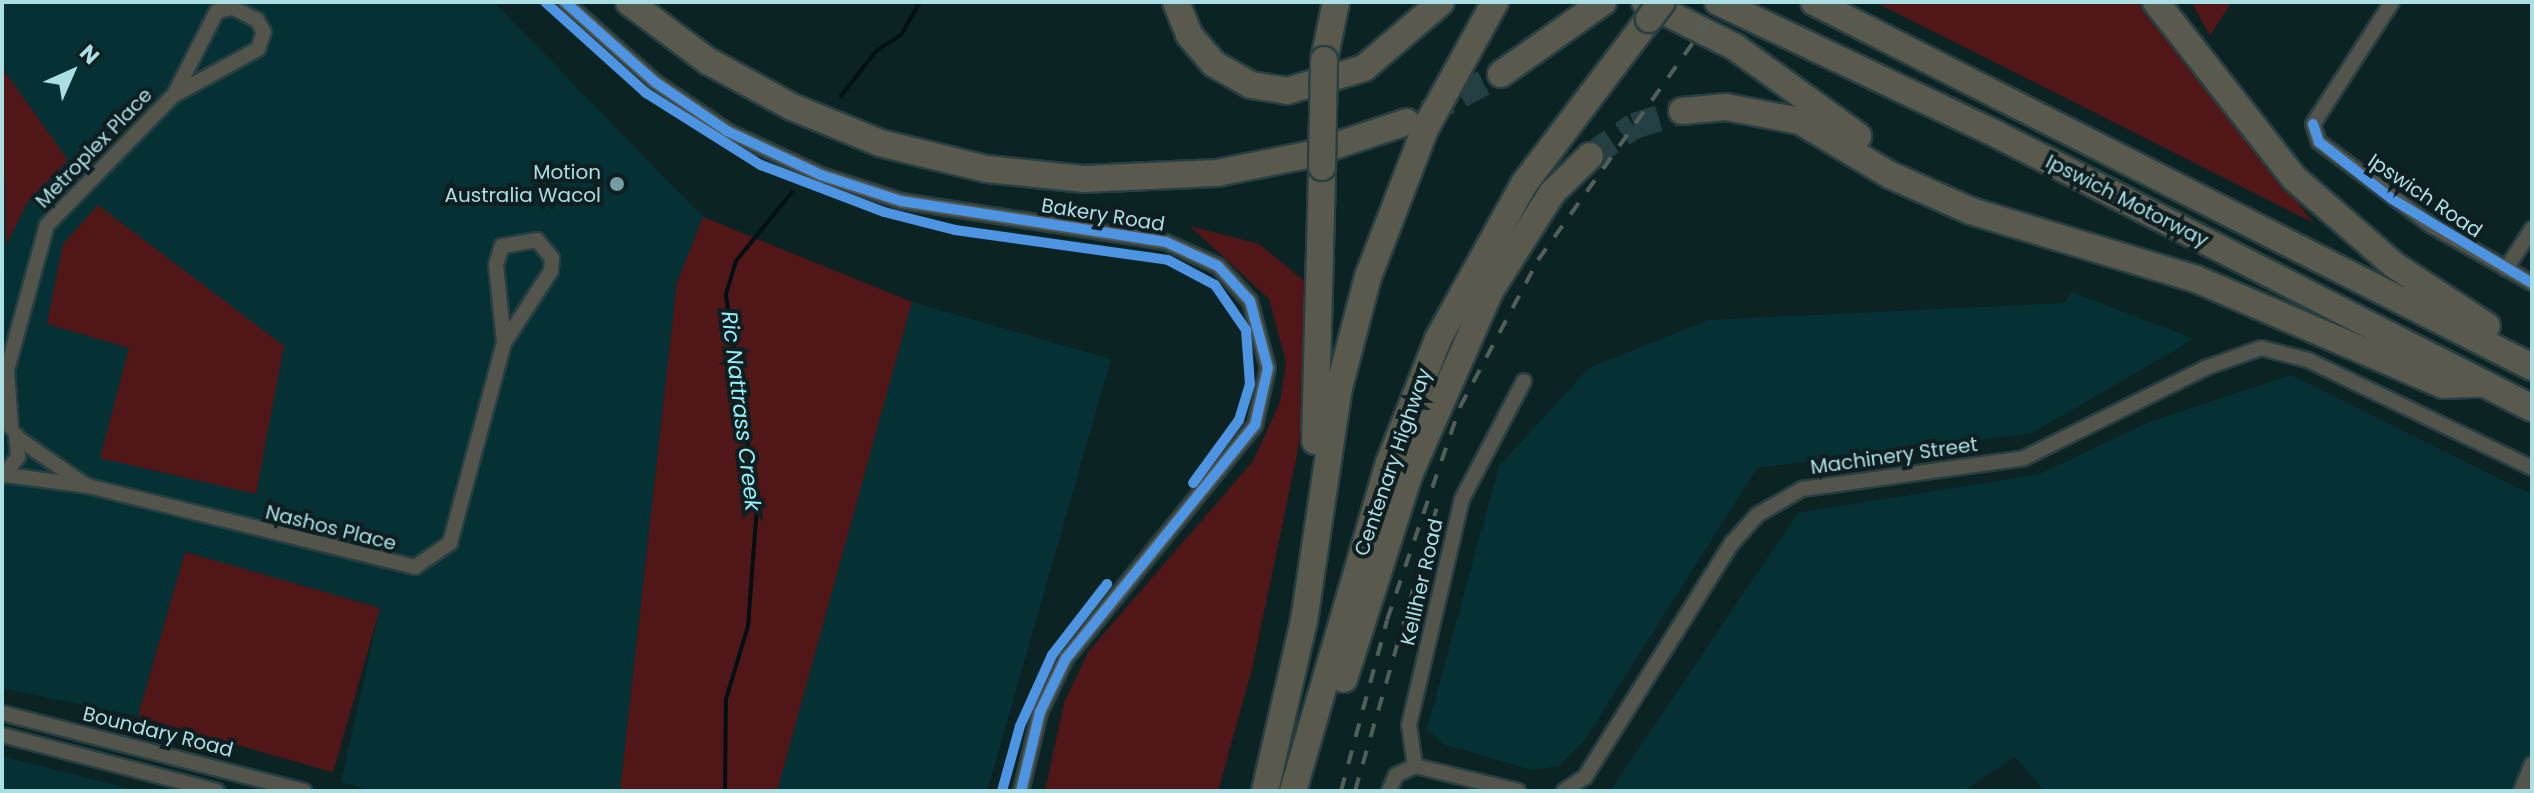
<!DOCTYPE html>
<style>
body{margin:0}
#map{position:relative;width:2534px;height:793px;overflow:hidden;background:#0c2324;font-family:Poppins,sans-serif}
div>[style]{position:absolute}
.built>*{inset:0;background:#063134;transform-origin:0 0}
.green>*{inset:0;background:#511618;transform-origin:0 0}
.stream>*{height:4px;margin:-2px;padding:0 2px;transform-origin:2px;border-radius:2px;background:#021012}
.highway-tunnel>*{height:26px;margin-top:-13px;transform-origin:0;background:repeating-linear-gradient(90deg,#243f41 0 26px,transparent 0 39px)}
.roads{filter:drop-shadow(2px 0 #283f41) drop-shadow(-2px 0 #283f41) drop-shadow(0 2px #283f41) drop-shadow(0 -2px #283f41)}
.street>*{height:14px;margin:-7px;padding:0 7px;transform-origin:7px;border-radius:7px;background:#53554c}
.highway>*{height:26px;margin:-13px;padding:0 13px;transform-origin:13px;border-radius:13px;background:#59594d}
.rail>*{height:4px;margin-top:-2px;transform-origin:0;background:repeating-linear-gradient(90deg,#525e5a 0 14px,transparent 0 28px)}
.bridges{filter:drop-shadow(2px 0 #283f41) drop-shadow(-2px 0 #283f41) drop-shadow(0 2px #283f41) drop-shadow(0 -2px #283f41)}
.highway-bridge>*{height:26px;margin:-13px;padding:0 13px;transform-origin:13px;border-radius:13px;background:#59594d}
.cycleway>*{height:10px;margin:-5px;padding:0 5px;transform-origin:5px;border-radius:5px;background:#4d94e3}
.dots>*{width:22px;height:22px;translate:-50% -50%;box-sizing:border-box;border:4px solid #0f1e20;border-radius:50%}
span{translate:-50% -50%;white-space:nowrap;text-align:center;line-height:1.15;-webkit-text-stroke:8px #0f1e20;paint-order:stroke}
.street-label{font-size:20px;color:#abdfe4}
.poi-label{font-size:20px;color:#abdfe4}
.right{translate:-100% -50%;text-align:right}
.water-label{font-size:22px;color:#95eef7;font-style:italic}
.frame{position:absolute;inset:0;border:4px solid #abdfe4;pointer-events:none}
.north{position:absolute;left:32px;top:32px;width:80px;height:80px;-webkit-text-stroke:6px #0f1e20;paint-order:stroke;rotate:45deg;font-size:22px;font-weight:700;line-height:32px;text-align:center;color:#abdfe4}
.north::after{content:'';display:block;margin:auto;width:28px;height:36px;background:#abdfe4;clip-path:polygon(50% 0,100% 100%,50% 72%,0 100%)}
</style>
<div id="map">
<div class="built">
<div style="clip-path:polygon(2px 2px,494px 2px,703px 217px,677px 282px,620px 791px,374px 791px,341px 782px,380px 608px,185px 553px,138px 716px,2px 688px)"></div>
<div style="clip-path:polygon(2071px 292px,2194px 339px,2032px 433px,1757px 468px,1584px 741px,1559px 766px,1532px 770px,1443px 744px,1427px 729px,1499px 466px,1589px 368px,1709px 320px,2065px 303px)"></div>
<div style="left:912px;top:302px;width:207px;height:507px;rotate:16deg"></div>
<div style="clip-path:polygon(2291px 375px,2532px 495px,2532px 791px,2044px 791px,2015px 757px,1963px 791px,1610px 791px,1798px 513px,2040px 474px,2149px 422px)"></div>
<div style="clip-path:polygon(2px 756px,137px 791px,2px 791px)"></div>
</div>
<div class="green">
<div style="clip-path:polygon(1875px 2px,2137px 2px,2314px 223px)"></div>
<div style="clip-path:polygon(2191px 2px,2232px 2px,2210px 35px)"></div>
<div style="clip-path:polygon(2px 68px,68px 160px,27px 203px,6px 245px)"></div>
<div style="clip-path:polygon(98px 205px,284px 346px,256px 494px,100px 458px,129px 348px,47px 324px,63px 244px)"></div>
<div style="clip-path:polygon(703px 217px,912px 302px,777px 791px,620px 791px,677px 282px)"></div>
<div style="clip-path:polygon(1190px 226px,1259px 244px,1312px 287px,1299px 445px,1252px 669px,1218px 791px,1045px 791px,1064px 703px,1088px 652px,1253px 461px,1280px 402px,1286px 362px,1269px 299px)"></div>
<div style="left:185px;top:552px;width:203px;height:171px;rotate:16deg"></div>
</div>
<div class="stream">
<div style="left:841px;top:96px;width:57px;rotate:-52.1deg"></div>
<div style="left:876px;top:51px;width:30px;rotate:-33deg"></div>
<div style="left:901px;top:35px;width:38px;rotate:-60deg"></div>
<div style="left:725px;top:791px;width:92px;rotate:-89.4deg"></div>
<div style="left:726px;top:699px;width:76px;rotate:-73.2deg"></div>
<div style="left:748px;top:626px;width:121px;rotate:-85.7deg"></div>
<div style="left:757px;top:505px;width:213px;rotate:-98.4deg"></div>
<div style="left:726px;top:294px;width:34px;rotate:-73deg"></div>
<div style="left:736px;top:261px;width:89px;rotate:-50.9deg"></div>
</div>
<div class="highway-tunnel">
<div style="left:1426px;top:113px;width:85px;rotate:-27.5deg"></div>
<div style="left:1590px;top:156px;width:53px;rotate:-34.3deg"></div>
<div style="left:1634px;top:126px;width:50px;rotate:-17.4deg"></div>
</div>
<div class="roads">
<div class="street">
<div style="left:565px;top:2px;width:120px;rotate:41.6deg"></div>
<div style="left:655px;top:82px;width:87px;rotate:34.2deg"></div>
<div style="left:727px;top:131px;width:104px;rotate:25.1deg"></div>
<div style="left:821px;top:175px;width:84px;rotate:18deg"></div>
<div style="left:901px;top:201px;width:268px;rotate:8.8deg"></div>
<div style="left:1166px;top:242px;width:57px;rotate:24.8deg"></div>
<div style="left:1218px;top:266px;width:47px;rotate:47.6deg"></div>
<div style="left:1250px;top:301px;width:69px;rotate:75deg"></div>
<div style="left:1268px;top:368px;width:58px;rotate:102.8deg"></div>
<div style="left:1255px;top:425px;width:300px;rotate:129deg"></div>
<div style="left:1066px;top:658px;width:60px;rotate:115.7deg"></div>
<div style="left:1040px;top:712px;width:81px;rotate:103.5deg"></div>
<div style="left:2392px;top:2px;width:145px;rotate:122.9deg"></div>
<div style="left:2313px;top:124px;width:19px;rotate:72deg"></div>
<div style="left:2319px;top:142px;width:141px;rotate:36.6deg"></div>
<div style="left:2432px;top:226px;width:115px;rotate:29.7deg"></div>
<div style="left:2506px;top:269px;width:48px;rotate:-57deg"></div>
<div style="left:11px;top:428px;width:58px;rotate:-93.9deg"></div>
<div style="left:7px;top:370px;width:150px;rotate:-74.6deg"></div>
<div style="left:47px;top:225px;width:182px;rotate:-45.7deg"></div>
<div style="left:174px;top:95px;width:96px;rotate:-28.7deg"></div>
<div style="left:258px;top:49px;width:18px;rotate:-71deg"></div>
<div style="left:264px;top:32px;width:14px;rotate:-120deg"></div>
<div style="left:257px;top:20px;width:27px;rotate:-153deg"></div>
<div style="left:233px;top:8px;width:16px;rotate:169deg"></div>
<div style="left:217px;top:11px;width:94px;rotate:117.1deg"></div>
<div style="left:16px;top:437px;width:83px;rotate:34.7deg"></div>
<div style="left:6px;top:475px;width:83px;rotate:7.6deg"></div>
<div style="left:88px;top:486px;width:337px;rotate:13.9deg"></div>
<div style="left:415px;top:567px;width:42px;rotate:-34.4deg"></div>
<div style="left:450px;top:543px;width:207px;rotate:-74.9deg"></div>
<div style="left:504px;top:343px;width:86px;rotate:-56.9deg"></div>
<div style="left:551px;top:271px;width:13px;rotate:-86deg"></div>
<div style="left:552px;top:258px;width:23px;rotate:-130deg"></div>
<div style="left:537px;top:240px;width:36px;rotate:170deg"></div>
<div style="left:502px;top:246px;width:20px;rotate:108deg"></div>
<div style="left:496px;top:265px;width:78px;rotate:84.1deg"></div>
<div style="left:3px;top:476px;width:24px;rotate:-52deg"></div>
<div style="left:18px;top:457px;width:22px;rotate:-95deg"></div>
<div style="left:2px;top:713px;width:312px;rotate:14.5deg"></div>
<div style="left:2px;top:735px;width:222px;rotate:14.6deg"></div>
<div style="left:1415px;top:766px;width:41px;rotate:-98.3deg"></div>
<div style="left:1409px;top:725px;width:232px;rotate:-76.8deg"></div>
<div style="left:1462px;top:499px;width:133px;rotate:-62.3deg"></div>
<div style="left:1389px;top:791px;width:17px;rotate:-66deg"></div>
<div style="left:1396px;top:775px;width:21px;rotate:-25deg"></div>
<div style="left:1415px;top:766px;width:106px;rotate:13.6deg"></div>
<div style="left:1564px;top:791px;width:25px;rotate:-34deg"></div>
<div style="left:1585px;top:777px;width:276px;rotate:-57.9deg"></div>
<div style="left:1732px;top:543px;width:38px;rotate:-48deg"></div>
<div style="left:1757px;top:515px;width:52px;rotate:-30deg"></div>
<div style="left:1802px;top:489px;width:224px;rotate:-7.9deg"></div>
<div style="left:2024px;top:458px;width:202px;rotate:-26.4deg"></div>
<div style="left:2205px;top:368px;width:59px;rotate:-19.7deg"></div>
<div style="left:2261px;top:348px;width:49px;rotate:14.3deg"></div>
<div style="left:2308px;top:360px;width:249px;rotate:25.7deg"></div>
<div style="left:2521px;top:791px;width:29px;rotate:-68deg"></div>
</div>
<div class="highway">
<div style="left:629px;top:2px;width:99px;rotate:36.8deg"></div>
<div style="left:708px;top:61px;width:96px;rotate:28.7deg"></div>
<div style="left:792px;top:107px;width:95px;rotate:22.2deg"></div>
<div style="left:880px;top:143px;width:110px;rotate:13.7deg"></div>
<div style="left:987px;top:169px;width:98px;rotate:5.9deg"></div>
<div style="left:1084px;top:179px;width:133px;rotate:-2.6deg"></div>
<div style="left:1217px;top:173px;width:92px;rotate:-11.3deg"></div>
<div style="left:1307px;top:155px;width:105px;rotate:-18.3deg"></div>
<div style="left:1176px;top:2px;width:35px;rotate:68deg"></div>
<div style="left:1189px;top:35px;width:38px;rotate:49deg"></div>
<div style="left:1214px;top:64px;width:43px;rotate:29.6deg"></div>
<div style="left:1251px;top:85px;width:36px;rotate:9deg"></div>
<div style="left:1287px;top:91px;width:80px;rotate:-16.6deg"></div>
<div style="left:1364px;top:68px;width:101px;rotate:-40.6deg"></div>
<div style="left:1645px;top:2px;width:101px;rotate:26.6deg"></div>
<div style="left:1735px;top:47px;width:152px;rotate:35.9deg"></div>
<div style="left:1718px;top:2px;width:308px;rotate:25.4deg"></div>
<div style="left:1996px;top:134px;width:602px;rotate:27.08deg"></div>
<div style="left:1814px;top:2px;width:805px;rotate:26.95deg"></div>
<div style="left:2156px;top:2px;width:224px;rotate:51.9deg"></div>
<div style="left:2294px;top:178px;width:133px;rotate:41deg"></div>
<div style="left:2394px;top:265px;width:111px;rotate:33.3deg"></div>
<div style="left:1324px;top:60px;width:59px;rotate:-78.3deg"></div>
<div style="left:1501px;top:74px;width:125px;rotate:-35.2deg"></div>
<div style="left:1682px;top:111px;width:44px;rotate:-5.2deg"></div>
<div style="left:1726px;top:107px;width:75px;rotate:10.7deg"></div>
<div style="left:1800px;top:121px;width:105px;rotate:31deg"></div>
<div style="left:1890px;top:175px;width:89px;rotate:24deg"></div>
<div style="left:1971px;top:211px;width:235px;rotate:16.8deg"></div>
<div style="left:2196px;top:279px;width:269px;rotate:23.2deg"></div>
<div style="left:2443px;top:385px;width:37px;rotate:-2deg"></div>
<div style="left:1315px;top:441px;width:274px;rotate:-88.5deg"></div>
<div style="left:1344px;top:679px;width:214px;rotate:-72.3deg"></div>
<div style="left:1409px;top:475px;width:201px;rotate:-66.2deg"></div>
<div style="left:1490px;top:291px;width:116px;rotate:-57.7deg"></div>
<div style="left:1552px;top:193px;width:53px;rotate:-44.2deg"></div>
<div style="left:1265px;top:791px;width:174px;rotate:-77.1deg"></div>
<div style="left:1304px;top:621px;width:236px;rotate:-81.5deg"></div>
<div style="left:1339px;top:388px;width:115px;rotate:-75.4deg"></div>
<div style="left:1368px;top:277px;width:159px;rotate:-68.9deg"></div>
<div style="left:1425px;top:129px;width:145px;rotate:-61.1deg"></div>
<div style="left:1293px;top:791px;width:342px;rotate:-73.7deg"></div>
<div style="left:1389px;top:463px;width:133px;rotate:-68.4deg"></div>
<div style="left:1438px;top:339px;width:177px;rotate:-61deg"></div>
<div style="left:1524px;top:184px;width:207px;rotate:-52.9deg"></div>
</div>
</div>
<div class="rail">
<div style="left:1341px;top:791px;width:177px;rotate:-74.9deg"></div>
<div style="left:1387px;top:620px;width:225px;rotate:-71.1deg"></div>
<div style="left:1460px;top:407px;width:166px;rotate:-62deg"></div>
<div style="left:1538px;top:260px;width:317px;rotate:-54.5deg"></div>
<div style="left:1355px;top:791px;width:300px;rotate:-73.9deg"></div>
</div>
<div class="bridges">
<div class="highway-bridge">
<div style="left:1649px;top:19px;width:21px;rotate:-53deg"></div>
<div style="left:1322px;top:167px;width:107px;rotate:-88.9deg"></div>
</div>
</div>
<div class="cycleway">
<div style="left:545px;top:2px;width:136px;rotate:42deg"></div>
<div style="left:646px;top:93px;width:136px;rotate:32.1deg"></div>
<div style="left:761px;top:165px;width:132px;rotate:20.9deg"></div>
<div style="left:884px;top:212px;width:73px;rotate:14.2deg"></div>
<div style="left:955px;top:230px;width:215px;rotate:8deg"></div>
<div style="left:1168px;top:260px;width:53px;rotate:28deg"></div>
<div style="left:1215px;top:285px;width:55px;rotate:55.4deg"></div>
<div style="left:1246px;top:330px;width:54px;rotate:85.8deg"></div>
<div style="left:1250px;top:384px;width:38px;rotate:107deg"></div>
<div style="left:1239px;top:420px;width:78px;rotate:126.1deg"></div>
<div style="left:565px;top:2px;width:120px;rotate:41.6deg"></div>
<div style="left:655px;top:82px;width:87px;rotate:34.2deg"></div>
<div style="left:727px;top:131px;width:104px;rotate:25.1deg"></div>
<div style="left:821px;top:175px;width:84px;rotate:18deg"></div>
<div style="left:901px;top:201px;width:268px;rotate:8.8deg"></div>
<div style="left:1166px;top:242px;width:57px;rotate:24.8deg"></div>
<div style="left:1218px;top:266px;width:47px;rotate:47.6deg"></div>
<div style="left:1250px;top:301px;width:69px;rotate:75deg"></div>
<div style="left:1268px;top:368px;width:58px;rotate:102.8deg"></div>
<div style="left:1255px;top:425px;width:300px;rotate:129deg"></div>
<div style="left:1066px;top:658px;width:60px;rotate:115.7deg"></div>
<div style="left:1040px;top:712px;width:81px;rotate:103.5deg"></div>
<div style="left:2313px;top:124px;width:19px;rotate:72deg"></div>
<div style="left:2319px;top:142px;width:93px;rotate:38deg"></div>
<div style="left:2392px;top:199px;width:163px;rotate:31deg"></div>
<div style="left:1002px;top:791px;width:67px;rotate:-74.5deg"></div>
<div style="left:1020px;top:726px;width:78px;rotate:-65.7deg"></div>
<div style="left:1052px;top:655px;width:90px;rotate:-52.2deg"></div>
</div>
<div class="dots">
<div style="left:617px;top:184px;background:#739da1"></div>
</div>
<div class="street-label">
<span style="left:94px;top:148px;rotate:-46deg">Metroplex Place</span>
<span style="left:2425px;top:196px;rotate:34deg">Ipswich Road</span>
<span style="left:2127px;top:201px;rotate:27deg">Ipswich Motorway</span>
<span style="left:1103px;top:215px;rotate:9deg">Bakery Road</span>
<span style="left:1894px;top:456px;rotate:-8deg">Machinery Street</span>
<span style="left:1393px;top:462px;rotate:-71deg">Centenary Highway</span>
<span style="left:331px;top:528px;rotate:14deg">Nashos Place</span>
<span style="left:1422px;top:582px;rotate:-77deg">Kelliher Road</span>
<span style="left:158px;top:732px;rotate:14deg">Boundary Road</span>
</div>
<div class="poi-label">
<span class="right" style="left:601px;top:184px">Motion<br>Australia Wacol</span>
</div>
<div class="water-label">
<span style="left:741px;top:411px;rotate:83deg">Ric Nattrass Creek</span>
</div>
<div class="frame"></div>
<div class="north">N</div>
</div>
